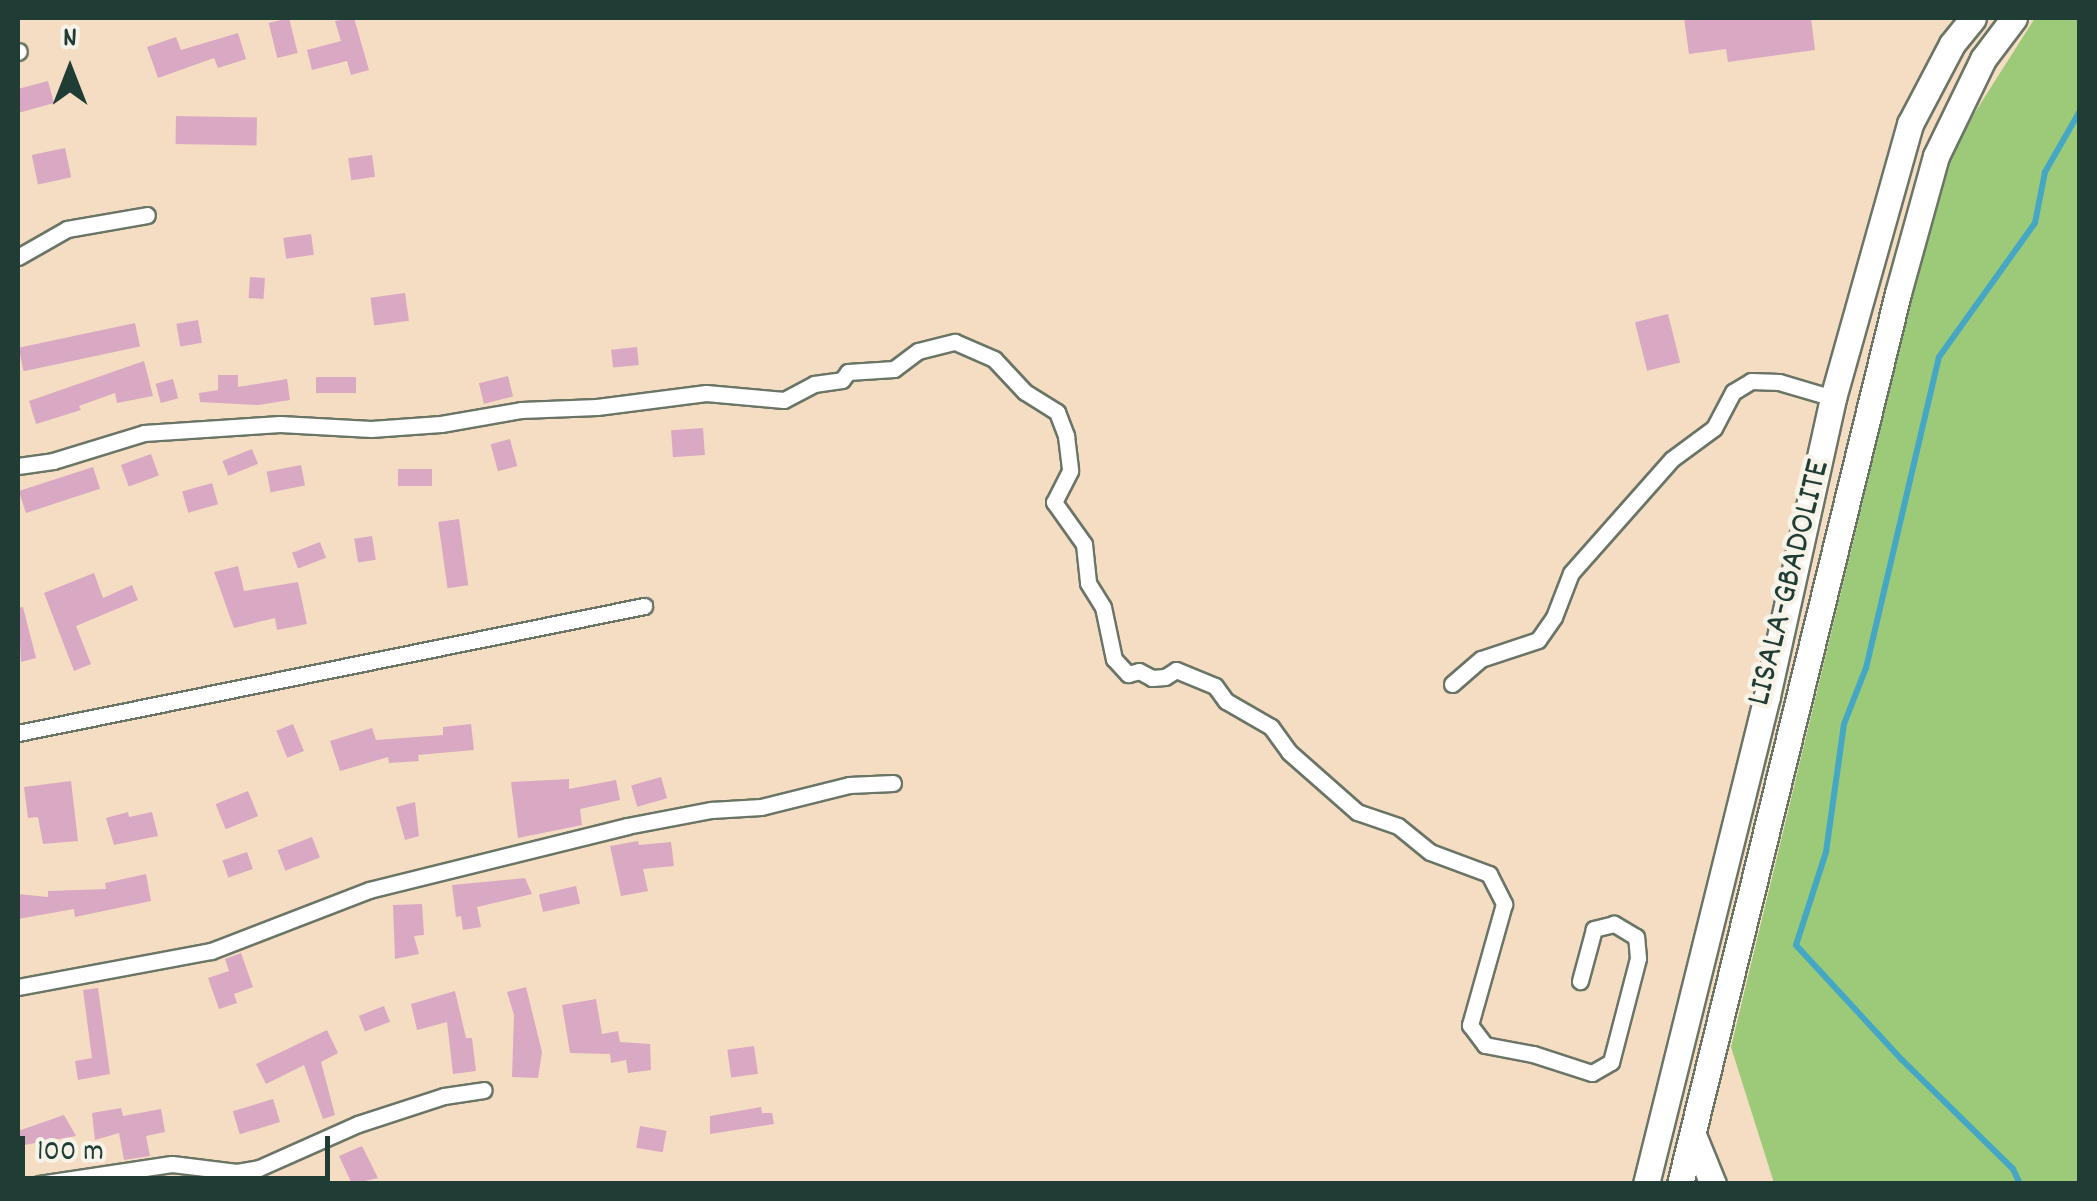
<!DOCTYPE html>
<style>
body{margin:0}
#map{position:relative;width:2097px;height:1201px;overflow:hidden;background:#f4ddc2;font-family:Dekko,sans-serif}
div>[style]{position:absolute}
.green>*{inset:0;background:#9cca79}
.stream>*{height:6px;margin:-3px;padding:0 3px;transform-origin:3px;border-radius:3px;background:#46a7c5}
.building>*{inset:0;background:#d9a9c3;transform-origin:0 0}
.roads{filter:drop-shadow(2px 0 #6a7566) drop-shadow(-2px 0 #6a7566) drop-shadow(0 2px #6a7566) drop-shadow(0 -2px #6a7566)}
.street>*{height:15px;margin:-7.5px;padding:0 7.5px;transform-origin:7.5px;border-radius:7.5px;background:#fff}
.primary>*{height:25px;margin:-12.5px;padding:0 12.5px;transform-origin:12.5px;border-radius:12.5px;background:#fff}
span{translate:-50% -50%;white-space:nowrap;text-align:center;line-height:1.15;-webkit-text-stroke:9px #f7f3e8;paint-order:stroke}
.street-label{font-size:35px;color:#1f3d34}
.frame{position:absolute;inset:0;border:20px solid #1f3d34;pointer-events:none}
.north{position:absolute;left:20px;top:20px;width:100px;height:100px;-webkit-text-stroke:8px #f7f3e8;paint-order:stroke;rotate:0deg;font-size:28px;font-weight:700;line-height:40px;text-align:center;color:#1f3d34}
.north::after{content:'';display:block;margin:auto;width:35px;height:45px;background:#1f3d34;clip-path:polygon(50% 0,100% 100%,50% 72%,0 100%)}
.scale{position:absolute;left:20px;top:1136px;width:310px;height:45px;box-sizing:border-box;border:5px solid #1f3d34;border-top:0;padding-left:12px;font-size:30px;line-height:35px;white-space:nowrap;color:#1f3d34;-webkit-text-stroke:8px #f7f3e8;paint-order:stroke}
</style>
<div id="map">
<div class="green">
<div style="clip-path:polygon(2035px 18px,2079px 18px,2079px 1183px,1774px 1183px,1731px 1047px,1946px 158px)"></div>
</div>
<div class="stream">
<div style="left:2020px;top:1184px;width:17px;rotate:-115deg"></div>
<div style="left:2013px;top:1169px;width:156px;rotate:-135.5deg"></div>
<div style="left:1902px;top:1060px;width:156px;rotate:-132.7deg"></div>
<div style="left:1796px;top:945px;width:98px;rotate:-72.1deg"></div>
<div style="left:1826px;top:852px;width:129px;rotate:-82deg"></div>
<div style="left:1844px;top:724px;width:60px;rotate:-68.6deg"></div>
<div style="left:1866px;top:668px;width:319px;rotate:-76.8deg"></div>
<div style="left:1939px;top:357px;width:165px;rotate:-54.4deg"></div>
<div style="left:2035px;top:223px;width:52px;rotate:-78.9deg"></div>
<div style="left:2045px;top:172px;width:70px;rotate:-60.2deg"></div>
</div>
<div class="building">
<div style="left:289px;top:18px;width:36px;height:21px;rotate:76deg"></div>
<div style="clip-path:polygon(354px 18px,369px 70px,351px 75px,347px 61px,312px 70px,307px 50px,341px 41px,335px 21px)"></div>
<div style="clip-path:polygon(1684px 18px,1811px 18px,1815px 50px,1728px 62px,1726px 49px,1689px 54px)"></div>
<div style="clip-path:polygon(238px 33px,246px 59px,218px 68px,214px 58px,158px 78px,147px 47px,176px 37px,181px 50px)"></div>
<div style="clip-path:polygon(48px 81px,54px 103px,18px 113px,18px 89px)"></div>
<div style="left:176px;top:116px;width:81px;height:28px;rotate:1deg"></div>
<div style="left:65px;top:148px;width:30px;height:34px;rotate:78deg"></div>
<div style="left:372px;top:155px;width:22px;height:24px;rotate:82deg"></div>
<div style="left:311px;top:234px;width:21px;height:28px;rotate:82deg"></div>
<div style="left:250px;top:277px;width:15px;height:21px;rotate:4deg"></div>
<div style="left:405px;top:293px;width:28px;height:35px;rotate:82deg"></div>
<div style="left:1668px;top:314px;width:50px;height:34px;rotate:76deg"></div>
<div style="left:198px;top:320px;width:23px;height:22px;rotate:80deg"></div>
<div style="left:135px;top:323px;width:24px;height:119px;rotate:78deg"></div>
<div style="left:637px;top:347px;width:18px;height:26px;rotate:84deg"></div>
<div style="clip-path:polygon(144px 361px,153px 396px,117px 403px,115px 393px,79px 406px,81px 410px,36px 424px,29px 401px)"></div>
<div style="clip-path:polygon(218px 375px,238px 375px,238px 387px,287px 379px,290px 400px,258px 405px,200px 402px,199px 393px,218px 390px)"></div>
<div style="left:508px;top:376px;width:21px;height:30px;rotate:76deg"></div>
<div style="left:316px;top:377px;width:40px;height:16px"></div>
<div style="left:173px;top:379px;width:20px;height:18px;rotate:75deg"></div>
<div style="left:703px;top:428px;width:27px;height:32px;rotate:86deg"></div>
<div style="left:510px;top:439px;width:28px;height:20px;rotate:75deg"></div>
<div style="left:252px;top:449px;width:16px;height:32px;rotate:68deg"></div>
<div style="left:151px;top:454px;width:23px;height:32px;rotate:70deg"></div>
<div style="left:301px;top:465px;width:21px;height:35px;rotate:79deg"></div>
<div style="left:93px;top:467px;width:23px;height:78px;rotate:72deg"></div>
<div style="left:398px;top:469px;width:34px;height:17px"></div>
<div style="left:212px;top:483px;width:22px;height:31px;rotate:74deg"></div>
<div style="left:459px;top:519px;width:67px;height:21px;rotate:82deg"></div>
<div style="left:372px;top:536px;width:24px;height:18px;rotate:81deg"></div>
<div style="left:320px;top:542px;width:17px;height:30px;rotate:69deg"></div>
<div style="clip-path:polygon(238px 566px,244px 591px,298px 582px,307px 624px,277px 630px,275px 618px,234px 628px,214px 572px)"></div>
<div style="clip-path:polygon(94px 573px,103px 598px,132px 585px,138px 600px,76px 626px,91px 664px,74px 671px,44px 593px)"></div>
<div style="clip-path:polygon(23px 607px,36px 658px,21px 662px,18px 608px)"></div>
<div style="left:293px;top:724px;width:29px;height:18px;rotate:68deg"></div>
<div style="clip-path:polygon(471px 724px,474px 750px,418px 755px,419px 761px,389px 763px,388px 757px,340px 771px,330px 741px,372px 728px,376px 740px,443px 735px,443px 727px)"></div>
<div style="left:661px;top:777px;width:22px;height:31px;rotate:74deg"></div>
<div style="clip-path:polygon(569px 779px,569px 789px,616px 780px,620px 800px,580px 809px,582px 825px,518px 838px,511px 782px)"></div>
<div style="clip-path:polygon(71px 781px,78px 841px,43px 844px,38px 817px,28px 818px,24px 787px)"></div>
<div style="left:248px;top:791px;width:27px;height:35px;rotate:68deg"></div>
<div style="clip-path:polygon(415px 802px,419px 836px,405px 840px,396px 807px)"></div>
<div style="clip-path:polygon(128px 812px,129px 817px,152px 812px,158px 836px,114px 845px,106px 818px)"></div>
<div style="left:312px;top:837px;width:22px;height:37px;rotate:69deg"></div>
<div style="clip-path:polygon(638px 841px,639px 845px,671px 842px,674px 866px,643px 869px,648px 891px,621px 896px,610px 846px)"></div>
<div style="left:247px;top:852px;width:18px;height:26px;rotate:71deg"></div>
<div style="clip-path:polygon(146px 874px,151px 901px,75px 917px,74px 909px,18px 919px,18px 894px,48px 897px,48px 891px,106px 889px,105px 883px)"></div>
<div style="clip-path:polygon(525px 878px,532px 894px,477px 907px,481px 927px,463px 930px,461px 916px,456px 917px,452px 885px)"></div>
<div style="left:576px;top:886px;width:18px;height:38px;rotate:77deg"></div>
<div style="clip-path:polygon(422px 904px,424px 935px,414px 936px,419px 954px,395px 959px,393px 905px)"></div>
<div style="clip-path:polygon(241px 953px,253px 987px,234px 994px,237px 1003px,219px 1009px,208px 978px,229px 971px,225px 959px)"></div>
<div style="clip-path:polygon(526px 987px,542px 1052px,538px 1078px,512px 1077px,514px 1015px,507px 992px)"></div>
<div style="clip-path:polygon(98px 988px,110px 1074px,78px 1080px,75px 1061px,92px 1058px,83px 990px)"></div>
<div style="clip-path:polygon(455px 991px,466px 1038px,472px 1038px,476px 1071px,453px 1074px,447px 1022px,417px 1030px,411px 1004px)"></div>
<div style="clip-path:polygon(596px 999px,602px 1034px,618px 1031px,620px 1042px,650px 1044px,651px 1070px,628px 1073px,626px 1060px,611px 1063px,610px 1054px,570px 1053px,562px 1005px)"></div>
<div style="left:384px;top:1006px;width:17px;height:27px;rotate:69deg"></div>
<div style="clip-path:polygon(327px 1030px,338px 1053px,321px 1062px,335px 1115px,323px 1119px,304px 1065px,266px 1084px,256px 1064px)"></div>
<div style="left:754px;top:1046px;width:28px;height:27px;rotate:82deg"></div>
<div style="left:273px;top:1099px;width:24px;height:42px;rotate:73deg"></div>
<div style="clip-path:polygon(761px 1107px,762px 1113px,772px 1113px,774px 1124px,710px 1134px,710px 1116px)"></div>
<div style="clip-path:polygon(121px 1108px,123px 1116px,161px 1109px,165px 1132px,146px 1136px,150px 1156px,124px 1160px,119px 1133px,95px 1140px,92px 1113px)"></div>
<div style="clip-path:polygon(64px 1115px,76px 1136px,18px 1146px,18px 1131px)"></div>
<div style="left:640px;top:1126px;width:27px;height:22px;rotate:10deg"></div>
<div style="clip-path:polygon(362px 1146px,378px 1178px,352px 1184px,339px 1156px)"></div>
</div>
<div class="roads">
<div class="street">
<div style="left:18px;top:52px;width:1px;rotate:-45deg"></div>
<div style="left:18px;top:257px;width:56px;rotate:-29.7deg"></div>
<div style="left:67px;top:229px;width:81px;rotate:-9.9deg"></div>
<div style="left:18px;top:466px;width:35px;rotate:-8deg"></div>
<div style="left:53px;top:461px;width:95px;rotate:-17.1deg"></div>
<div style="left:144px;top:433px;width:136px;rotate:-3.8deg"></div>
<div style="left:280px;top:424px;width:91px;rotate:3.1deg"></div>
<div style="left:371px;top:429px;width:70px;rotate:-4.1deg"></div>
<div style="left:441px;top:424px;width:81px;rotate:-9.9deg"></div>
<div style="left:521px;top:410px;width:76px;rotate:-2.3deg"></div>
<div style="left:597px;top:407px;width:110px;rotate:-7.3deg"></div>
<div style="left:706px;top:393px;width:78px;rotate:5.1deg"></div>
<div style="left:784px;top:400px;width:34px;rotate:-28deg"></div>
<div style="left:814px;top:384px;width:28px;rotate:-8deg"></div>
<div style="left:842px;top:380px;width:10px;rotate:-53deg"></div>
<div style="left:848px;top:372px;width:46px;rotate:-3.7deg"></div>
<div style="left:894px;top:369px;width:30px;rotate:-37deg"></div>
<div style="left:918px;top:351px;width:38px;rotate:-14deg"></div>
<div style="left:955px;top:342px;width:43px;rotate:23.6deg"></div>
<div style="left:994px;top:359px;width:45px;rotate:46.8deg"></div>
<div style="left:1025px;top:392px;width:38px;rotate:32deg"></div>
<div style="left:1057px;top:412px;width:26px;rotate:69deg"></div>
<div style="left:1066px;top:436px;width:35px;rotate:83deg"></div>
<div style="left:1070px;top:471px;width:35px;rotate:117deg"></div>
<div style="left:1054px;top:502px;width:52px;rotate:54.5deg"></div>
<div style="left:1084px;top:544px;width:39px;rotate:84deg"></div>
<div style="left:1088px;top:583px;width:28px;rotate:58deg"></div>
<div style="left:1103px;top:607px;width:53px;rotate:78.1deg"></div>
<div style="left:1114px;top:659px;width:21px;rotate:47deg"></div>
<div style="left:1128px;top:674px;width:11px;rotate:-15deg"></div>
<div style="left:1139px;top:671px;width:15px;rotate:28deg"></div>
<div style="left:1152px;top:678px;width:13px;rotate:-4deg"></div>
<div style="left:1165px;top:677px;width:13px;rotate:-32deg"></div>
<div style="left:1176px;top:670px;width:42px;rotate:22.3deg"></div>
<div style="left:1215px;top:686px;width:19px;rotate:54deg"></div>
<div style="left:1226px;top:701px;width:52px;rotate:30deg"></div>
<div style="left:1271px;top:727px;width:31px;rotate:54deg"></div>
<div style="left:1289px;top:752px;width:91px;rotate:41.4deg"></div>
<div style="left:1357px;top:812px;width:43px;rotate:18.9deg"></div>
<div style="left:1398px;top:826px;width:41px;rotate:39.1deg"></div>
<div style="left:1430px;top:852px;width:63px;rotate:20.4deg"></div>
<div style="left:1489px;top:874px;width:34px;rotate:63deg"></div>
<div style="left:1504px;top:904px;width:126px;rotate:105.7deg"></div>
<div style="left:1470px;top:1025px;width:25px;rotate:53deg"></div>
<div style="left:1485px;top:1045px;width:49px;rotate:10.6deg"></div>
<div style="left:1533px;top:1054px;width:62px;rotate:17.9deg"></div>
<div style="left:1592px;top:1073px;width:22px;rotate:-30deg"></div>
<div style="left:1611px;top:1062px;width:107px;rotate:-75.4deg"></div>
<div style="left:1638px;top:958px;width:21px;rotate:-95deg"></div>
<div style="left:1636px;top:937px;width:26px;rotate:-149deg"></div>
<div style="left:1614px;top:924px;width:21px;rotate:166deg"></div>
<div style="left:1594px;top:929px;width:54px;rotate:105.1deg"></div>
<div style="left:1452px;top:684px;width:38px;rotate:-41deg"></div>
<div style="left:1481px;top:659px;width:60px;rotate:-18.4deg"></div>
<div style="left:1538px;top:640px;width:28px;rotate:-55deg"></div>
<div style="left:1554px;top:617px;width:47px;rotate:-68.9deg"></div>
<div style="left:1571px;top:573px;width:152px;rotate:-48.5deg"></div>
<div style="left:1672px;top:459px;width:52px;rotate:-36.4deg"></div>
<div style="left:1714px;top:428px;width:41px;rotate:-62.2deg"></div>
<div style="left:1733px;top:392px;width:21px;rotate:-31deg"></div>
<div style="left:1751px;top:381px;width:28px;rotate:2deg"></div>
<div style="left:1779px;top:382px;width:56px;rotate:16.5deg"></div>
<div style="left:18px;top:733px;width:639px;rotate:-11.47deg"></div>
<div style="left:18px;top:987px;width:196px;rotate:-10.6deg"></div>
<div style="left:211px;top:951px;width:169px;rotate:-21.1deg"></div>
<div style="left:369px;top:890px;width:266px;rotate:-13.9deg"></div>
<div style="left:627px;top:826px;width:86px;rotate:-10.8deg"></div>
<div style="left:711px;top:810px;width:50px;rotate:-3.4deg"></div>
<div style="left:761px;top:807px;width:91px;rotate:-14deg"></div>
<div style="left:849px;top:785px;width:44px;rotate:-2.6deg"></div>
<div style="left:39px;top:1184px;width:134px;rotate:-8.6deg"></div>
<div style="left:172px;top:1164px;width:65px;rotate:7deg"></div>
<div style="left:237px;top:1172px;width:22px;rotate:-10deg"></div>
<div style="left:259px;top:1168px;width:108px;rotate:-24deg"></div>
<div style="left:358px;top:1124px;width:90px;rotate:-18deg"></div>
<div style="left:444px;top:1096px;width:40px;rotate:-8.5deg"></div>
</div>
<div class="primary">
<div style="left:1693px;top:1135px;width:53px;rotate:67.8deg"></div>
<div style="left:1646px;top:1184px;width:503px;rotate:-76.07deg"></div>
<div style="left:1767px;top:696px;width:305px;rotate:-77.5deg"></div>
<div style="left:1833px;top:398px;width:285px;rotate:-74.3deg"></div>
<div style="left:1910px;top:124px;width:90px;rotate:-62.3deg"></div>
<div style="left:1952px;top:44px;width:33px;rotate:-51deg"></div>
<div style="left:1680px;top:1184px;width:917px;rotate:-76.25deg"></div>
<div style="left:1898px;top:293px;width:142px;rotate:-74.5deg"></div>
<div style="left:1936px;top:156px;width:108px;rotate:-64.1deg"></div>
<div style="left:1983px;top:59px;width:51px;rotate:-52.9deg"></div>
</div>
</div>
<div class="street-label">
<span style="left:1790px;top:583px;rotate:-76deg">LISALA-GBADOLITE</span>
</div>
<div class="frame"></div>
<div class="north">N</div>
<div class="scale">100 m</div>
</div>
